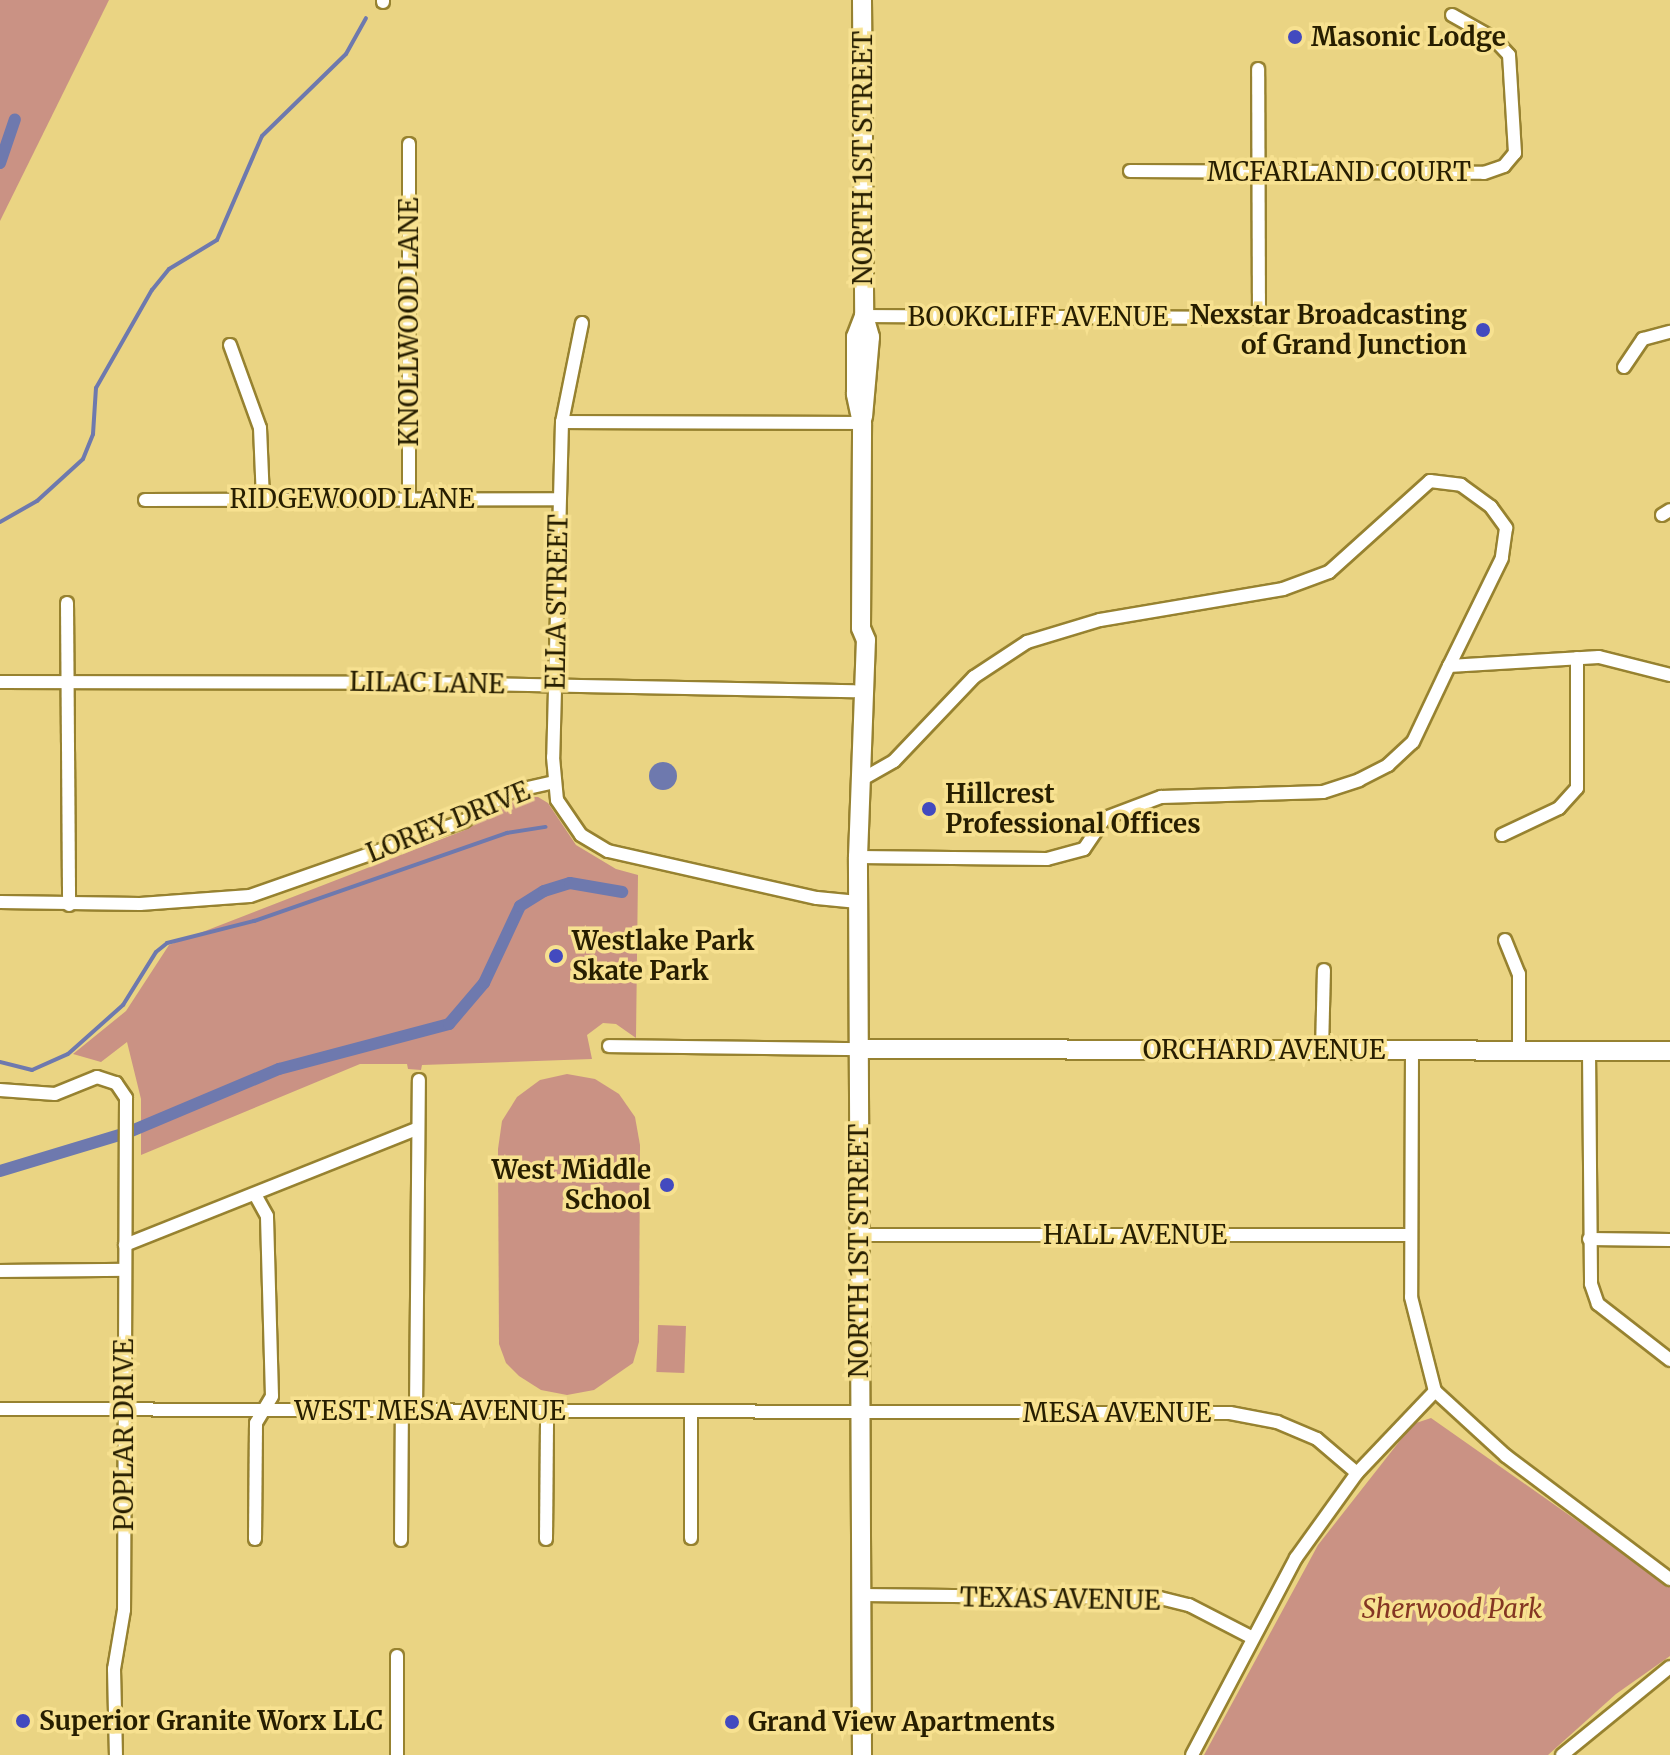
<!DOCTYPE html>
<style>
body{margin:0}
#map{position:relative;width:1670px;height:1755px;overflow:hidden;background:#ead483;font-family:Merriweather,serif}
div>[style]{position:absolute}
.green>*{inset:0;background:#ca9284;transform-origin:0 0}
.water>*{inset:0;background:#6e79ae}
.round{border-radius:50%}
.stream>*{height:4px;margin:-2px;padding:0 2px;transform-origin:2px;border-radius:2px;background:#6e79ae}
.canal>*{height:12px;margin:-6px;padding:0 6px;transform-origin:6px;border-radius:6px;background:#6e79ae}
.roads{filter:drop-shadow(2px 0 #978230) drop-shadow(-2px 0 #978230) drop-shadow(0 2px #978230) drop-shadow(0 -2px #978230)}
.street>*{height:12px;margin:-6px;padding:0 6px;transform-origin:6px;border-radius:6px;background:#fff}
.secondary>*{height:18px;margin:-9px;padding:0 9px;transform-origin:9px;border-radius:9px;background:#fff}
.dots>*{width:22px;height:22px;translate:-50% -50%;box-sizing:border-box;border:4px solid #f7e190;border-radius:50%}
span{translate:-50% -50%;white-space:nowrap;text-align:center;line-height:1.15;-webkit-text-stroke:7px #f7e190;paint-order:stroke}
.poi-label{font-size:26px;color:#271e00;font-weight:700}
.left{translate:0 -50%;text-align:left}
.right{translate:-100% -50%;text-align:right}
.street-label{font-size:26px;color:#271e00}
.park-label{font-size:26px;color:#843623;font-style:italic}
</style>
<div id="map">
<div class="green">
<div style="clip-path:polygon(0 0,109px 0,0 221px)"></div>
<div style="clip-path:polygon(517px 797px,538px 797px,548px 803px,576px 845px,616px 869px,638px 875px,636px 1038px,616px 1024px,603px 1023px,587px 1035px,592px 1059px,422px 1065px,421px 1070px,408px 1069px,407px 1064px,360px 1064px,141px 1155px,141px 1099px,127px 1042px,101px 1062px,73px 1054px,126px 1011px,169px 945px,465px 830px)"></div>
<div style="clip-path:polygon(567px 1074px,595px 1079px,619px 1094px,635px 1117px,640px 1145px,639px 1342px,633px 1363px,594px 1390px,567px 1395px,541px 1390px,519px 1376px,506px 1363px,499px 1344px,498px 1149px,502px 1121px,517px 1097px,540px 1080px)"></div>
<div style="left:658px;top:1325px;width:28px;height:47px;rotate:2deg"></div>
<div style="clip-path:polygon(1431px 1418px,1670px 1586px,1670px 1656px,1616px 1694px,1548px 1755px,1204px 1755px,1318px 1545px,1413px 1424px)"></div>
</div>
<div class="water">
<div class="round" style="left:649px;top:762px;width:28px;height:28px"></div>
</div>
<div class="stream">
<div style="left:0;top:522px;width:43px;rotate:-29.6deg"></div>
<div style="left:37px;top:501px;width:62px;rotate:-42.4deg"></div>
<div style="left:83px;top:459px;width:27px;rotate:-68deg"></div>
<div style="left:93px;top:434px;width:46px;rotate:-86.3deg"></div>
<div style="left:96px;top:388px;width:113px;rotate:-60.3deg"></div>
<div style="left:152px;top:290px;width:27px;rotate:-51deg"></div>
<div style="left:169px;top:269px;width:56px;rotate:-31.1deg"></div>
<div style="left:217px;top:240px;width:113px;rotate:-66.6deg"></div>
<div style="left:262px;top:136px;width:117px;rotate:-44.3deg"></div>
<div style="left:346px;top:54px;width:41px;rotate:-60.9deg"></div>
<div style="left:0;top:1062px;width:33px;rotate:14deg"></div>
<div style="left:32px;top:1070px;width:39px;rotate:-24deg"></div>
<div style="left:68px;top:1054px;width:74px;rotate:-41.7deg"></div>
<div style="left:123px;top:1005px;width:62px;rotate:-58.1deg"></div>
<div style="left:156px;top:952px;width:14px;rotate:-39deg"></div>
<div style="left:167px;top:943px;width:90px;rotate:-14.2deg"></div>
<div style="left:254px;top:921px;width:268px;rotate:-19.2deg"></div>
<div style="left:507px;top:833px;width:39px;rotate:-9deg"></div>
</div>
<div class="canal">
<div style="left:0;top:163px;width:46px;rotate:-71.2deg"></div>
<div style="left:0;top:1171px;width:135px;rotate:-16.8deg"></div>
<div style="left:129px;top:1132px;width:163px;rotate:-22.8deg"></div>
<div style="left:279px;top:1069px;width:176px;rotate:-14.8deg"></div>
<div style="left:449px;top:1024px;width:54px;rotate:-49.5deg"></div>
<div style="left:484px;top:983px;width:85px;rotate:-64.9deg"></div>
<div style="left:520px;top:906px;width:28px;rotate:-32deg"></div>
<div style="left:544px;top:891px;width:27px;rotate:-17deg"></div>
<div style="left:570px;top:883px;width:53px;rotate:9.8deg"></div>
</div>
<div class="roads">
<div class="street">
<div style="left:383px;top:0;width:2px;rotate:90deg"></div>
<div style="left:1130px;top:171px;width:354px;rotate:0.3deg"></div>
<div style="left:1484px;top:173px;width:21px;rotate:-19deg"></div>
<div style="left:1504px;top:166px;width:17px;rotate:-50deg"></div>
<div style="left:1515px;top:153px;width:98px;rotate:-93.5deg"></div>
<div style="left:1509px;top:55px;width:23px;rotate:-133deg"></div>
<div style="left:1493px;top:38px;width:47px;rotate:-150.7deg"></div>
<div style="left:864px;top:316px;width:395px;rotate:0.3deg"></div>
<div style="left:1259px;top:318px;width:249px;rotate:-90.2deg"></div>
<div style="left:582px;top:323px;width:101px;rotate:101.4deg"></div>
<div style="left:562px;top:422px;width:335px;rotate:91.5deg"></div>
<div style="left:553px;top:757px;width:43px;rotate:84.7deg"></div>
<div style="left:557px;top:800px;width:42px;rotate:55.6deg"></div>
<div style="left:581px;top:835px;width:31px;rotate:31deg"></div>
<div style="left:608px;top:851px;width:214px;rotate:12.7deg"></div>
<div style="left:817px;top:898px;width:41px;rotate:5.6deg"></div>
<div style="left:230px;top:345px;width:88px;rotate:70.1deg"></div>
<div style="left:260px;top:428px;width:72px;rotate:87.6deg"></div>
<div style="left:1624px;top:367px;width:34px;rotate:-56deg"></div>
<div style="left:1643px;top:339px;width:28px;rotate:-15deg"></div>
<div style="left:562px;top:422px;width:300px;rotate:0.2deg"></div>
<div style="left:409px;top:499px;width:355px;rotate:-90deg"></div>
<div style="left:145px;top:500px;width:414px;rotate:-0.1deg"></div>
<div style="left:1662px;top:515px;width:9px;rotate:-32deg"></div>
<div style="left:67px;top:603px;width:302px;rotate:89.6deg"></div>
<div style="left:0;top:682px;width:424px;rotate:0.1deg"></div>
<div style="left:424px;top:683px;width:430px;rotate:1.1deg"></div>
<div style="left:859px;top:781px;width:40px;rotate:-29.7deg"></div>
<div style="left:894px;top:761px;width:116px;rotate:-46.4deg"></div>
<div style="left:974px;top:677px;width:64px;rotate:-33.4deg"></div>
<div style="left:1027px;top:642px;width:76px;rotate:-16.8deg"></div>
<div style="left:1100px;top:620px;width:186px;rotate:-9.6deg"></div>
<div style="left:1283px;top:589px;width:49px;rotate:-20.3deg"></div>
<div style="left:1329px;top:572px;width:136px;rotate:-42deg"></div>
<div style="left:1430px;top:481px;width:31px;rotate:7deg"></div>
<div style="left:1461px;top:485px;width:37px;rotate:36deg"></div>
<div style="left:1491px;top:507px;width:26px;rotate:54deg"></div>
<div style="left:1506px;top:528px;width:30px;rotate:98deg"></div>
<div style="left:1502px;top:558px;width:120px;rotate:116.1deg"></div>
<div style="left:1502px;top:835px;width:63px;rotate:-25.3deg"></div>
<div style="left:1559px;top:808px;width:27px;rotate:-48deg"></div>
<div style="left:1577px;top:788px;width:130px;rotate:-90deg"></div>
<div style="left:858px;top:857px;width:189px;rotate:0.6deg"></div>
<div style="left:1047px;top:859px;width:38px;rotate:-15deg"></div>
<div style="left:1084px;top:849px;width:37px;rotate:-56deg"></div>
<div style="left:1105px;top:818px;width:60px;rotate:-20.6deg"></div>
<div style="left:1161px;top:797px;width:162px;rotate:-1.8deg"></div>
<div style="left:1323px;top:792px;width:38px;rotate:-18deg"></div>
<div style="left:1359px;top:780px;width:33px;rotate:-27deg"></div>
<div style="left:1388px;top:765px;width:34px;rotate:-43deg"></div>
<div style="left:1413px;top:742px;width:84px;rotate:-64.7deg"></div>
<div style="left:1449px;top:666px;width:150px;rotate:-3.4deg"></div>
<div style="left:1599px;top:657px;width:73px;rotate:14.2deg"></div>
<div style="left:0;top:902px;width:140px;rotate:0.8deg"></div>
<div style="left:140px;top:904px;width:110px;rotate:-4.2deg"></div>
<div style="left:250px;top:896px;width:227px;rotate:-19.3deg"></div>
<div style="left:464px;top:821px;width:54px;rotate:-32.2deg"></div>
<div style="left:510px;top:792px;width:45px;rotate:-12.8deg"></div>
<div style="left:1505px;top:940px;width:37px;rotate:68deg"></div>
<div style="left:1519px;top:974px;width:77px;rotate:90deg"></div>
<div style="left:609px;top:1046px;width:250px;rotate:0.7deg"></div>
<div style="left:1322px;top:1050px;width:80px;rotate:-88.6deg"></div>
<div style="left:1412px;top:1050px;width:247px;rotate:90.2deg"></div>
<div style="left:1411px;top:1297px;width:97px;rotate:75.7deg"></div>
<div style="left:1589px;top:1051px;width:233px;rotate:89.5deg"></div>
<div style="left:1591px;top:1284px;width:21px;rotate:71deg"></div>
<div style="left:1598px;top:1304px;width:91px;rotate:37.9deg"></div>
<div style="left:0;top:1090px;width:55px;rotate:4.2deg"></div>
<div style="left:55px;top:1094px;width:45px;rotate:-22deg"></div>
<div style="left:97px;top:1077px;width:20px;rotate:18deg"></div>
<div style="left:116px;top:1083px;width:18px;rotate:56deg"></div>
<div style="left:126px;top:1098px;width:512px;rotate:90.22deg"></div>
<div style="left:124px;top:1610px;width:60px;rotate:99.6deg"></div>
<div style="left:114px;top:1669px;width:86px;rotate:88.7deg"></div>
<div style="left:859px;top:1235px;width:552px"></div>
<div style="left:1589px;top:1239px;width:81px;rotate:0.7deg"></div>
<div style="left:125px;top:1245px;width:314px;rotate:-21.7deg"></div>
<div style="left:0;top:1271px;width:125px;rotate:-0.5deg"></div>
<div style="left:1435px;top:1391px;width:96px;rotate:42.5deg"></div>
<div style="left:1506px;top:1456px;width:205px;rotate:36.9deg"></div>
<div style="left:0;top:1409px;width:1230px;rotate:0.19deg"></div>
<div style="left:1230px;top:1413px;width:48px;rotate:10.8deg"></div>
<div style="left:1277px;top:1422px;width:43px;rotate:23deg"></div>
<div style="left:1317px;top:1439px;width:52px;rotate:40.4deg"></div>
<div style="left:416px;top:1411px;width:331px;rotate:-89.5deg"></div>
<div style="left:691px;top:1413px;width:125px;rotate:90deg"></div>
<div style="left:255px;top:1539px;width:116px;rotate:-89.5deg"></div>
<div style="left:256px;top:1423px;width:31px;rotate:-59deg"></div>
<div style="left:272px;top:1396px;width:180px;rotate:-91.6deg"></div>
<div style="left:267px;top:1216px;width:25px;rotate:-119deg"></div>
<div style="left:546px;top:1539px;width:127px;rotate:-89.5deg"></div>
<div style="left:401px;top:1540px;width:129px;rotate:-89.6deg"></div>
<div style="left:861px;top:1595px;width:299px;rotate:0.6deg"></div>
<div style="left:1160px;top:1598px;width:30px;rotate:14deg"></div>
<div style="left:1189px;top:1605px;width:70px;rotate:27.3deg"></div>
<div style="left:397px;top:1755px;width:99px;rotate:-90deg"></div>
<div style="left:1192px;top:1755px;width:223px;rotate:-62.2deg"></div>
<div style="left:1296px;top:1558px;width:105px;rotate:-54.3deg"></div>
<div style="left:1357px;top:1473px;width:113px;rotate:-46.4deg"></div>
<div style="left:1562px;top:1755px;width:139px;rotate:-39.2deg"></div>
</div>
<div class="secondary">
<div style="left:862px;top:0;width:316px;rotate:89.6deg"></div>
<div style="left:864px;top:316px;width:22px;rotate:74deg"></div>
<div style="left:870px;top:337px;width:80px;rotate:95deg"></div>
<div style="left:859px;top:1049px;width:811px;rotate:0.14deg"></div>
<div style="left:862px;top:1755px;width:898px;rotate:-90.26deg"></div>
<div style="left:858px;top:857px;width:217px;rotate:-87.9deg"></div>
<div style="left:866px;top:640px;width:13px;rotate:-113deg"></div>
<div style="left:861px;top:628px;width:205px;rotate:-89.7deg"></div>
<div style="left:862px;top:423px;width:30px;rotate:-102deg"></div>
<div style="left:856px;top:394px;width:57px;rotate:-90deg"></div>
<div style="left:856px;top:337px;width:22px;rotate:-69deg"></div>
</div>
</div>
<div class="dots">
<div style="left:1295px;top:37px;background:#434abf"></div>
<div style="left:1483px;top:330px;background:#434abf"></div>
<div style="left:929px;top:809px;background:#434abf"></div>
<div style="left:556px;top:956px;background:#434abf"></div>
<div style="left:667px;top:1185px;background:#434abf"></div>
<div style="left:23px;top:1721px;background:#434abf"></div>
<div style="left:732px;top:1722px;background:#434abf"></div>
</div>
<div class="poi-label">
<span class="left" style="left:1311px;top:37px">Masonic Lodge</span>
<span class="right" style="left:1467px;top:330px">Nexstar Broadcasting<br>of Grand Junction</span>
<span class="left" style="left:945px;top:809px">Hillcrest<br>Professional Offices</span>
<span class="left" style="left:572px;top:956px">Westlake Park<br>Skate Park</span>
<span class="right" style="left:651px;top:1185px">West Middle<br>School</span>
<span class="left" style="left:39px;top:1721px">Superior Granite Worx LLC</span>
<span class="left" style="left:748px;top:1722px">Grand View Apartments</span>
</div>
<div class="street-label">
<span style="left:863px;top:158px;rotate:-90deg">NORTH 1ST STREET</span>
<span style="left:1339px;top:172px">MCFARLAND COURT</span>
<span style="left:1038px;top:317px">BOOKCLIFF AVENUE</span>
<span style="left:409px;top:322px;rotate:-90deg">KNOLLWOOD LANE</span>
<span style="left:352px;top:499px">RIDGEWOOD LANE</span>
<span style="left:557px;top:602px;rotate:-89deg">ELLA STREET</span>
<span style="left:427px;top:683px;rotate:1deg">LILAC LANE</span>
<span style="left:448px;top:822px;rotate:-22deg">LOREY DRIVE</span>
<span style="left:1264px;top:1050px">ORCHARD AVENUE</span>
<span style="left:1135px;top:1235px">HALL AVENUE</span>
<span style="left:859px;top:1251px;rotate:-90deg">NORTH 1ST STREET</span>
<span style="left:430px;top:1411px">WEST MESA AVENUE</span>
<span style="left:1117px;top:1413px">MESA AVENUE</span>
<span style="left:124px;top:1435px;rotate:-90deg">POPLAR DRIVE</span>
<span style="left:1060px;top:1599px;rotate:1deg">TEXAS AVENUE</span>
</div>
<div class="park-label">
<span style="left:1452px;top:1609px">Sherwood Park</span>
</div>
</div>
